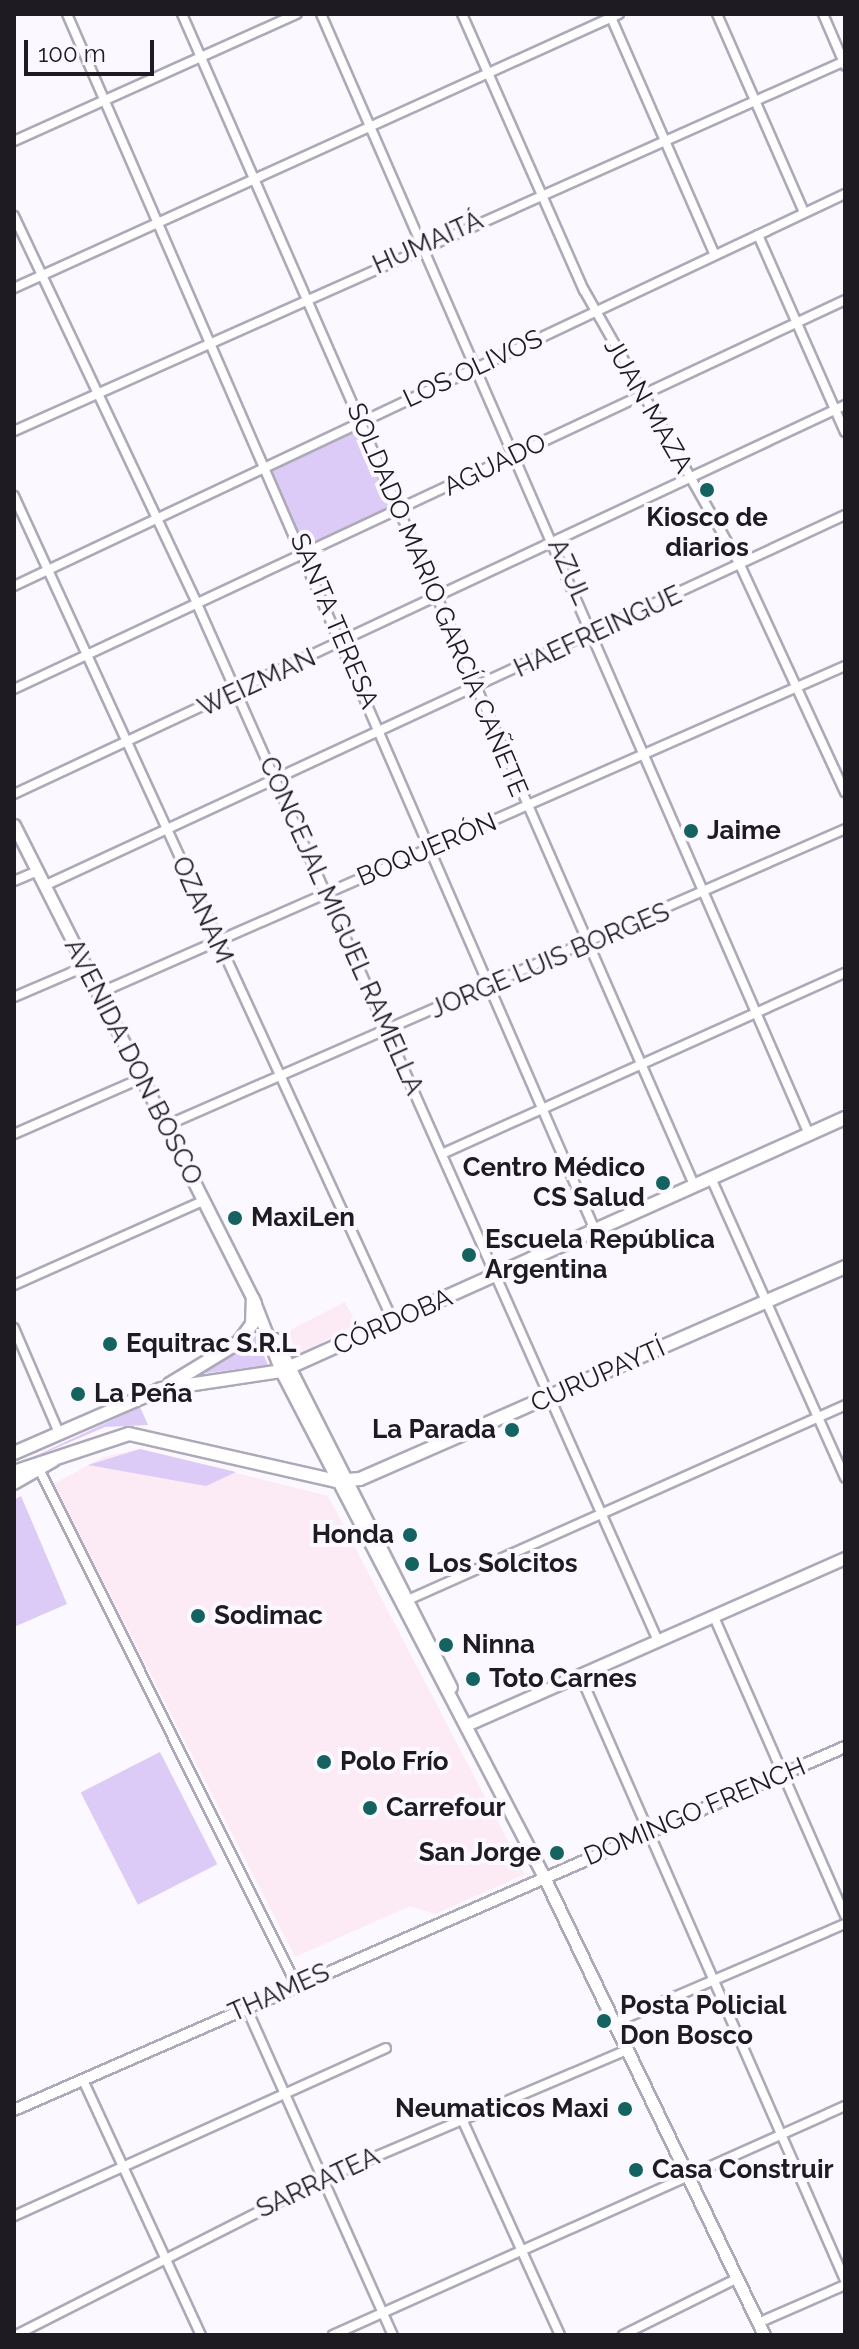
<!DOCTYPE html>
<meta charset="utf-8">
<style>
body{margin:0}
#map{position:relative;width:859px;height:2349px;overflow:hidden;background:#fbf8ff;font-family:Raleway,sans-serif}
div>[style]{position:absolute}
.commercial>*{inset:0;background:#fceaf4;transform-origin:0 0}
.green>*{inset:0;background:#dccbf7;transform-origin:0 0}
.roads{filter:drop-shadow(2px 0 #aea9b8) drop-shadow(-2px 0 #aea9b8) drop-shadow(0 2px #aea9b8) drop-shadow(0 -2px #aea9b8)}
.minor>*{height:8px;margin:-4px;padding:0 4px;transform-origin:4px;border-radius:4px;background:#fff}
.tertiary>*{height:10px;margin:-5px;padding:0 5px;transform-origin:5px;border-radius:5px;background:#fff}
.secondary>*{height:11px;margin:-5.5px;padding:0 5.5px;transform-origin:5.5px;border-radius:5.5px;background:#fff}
.primary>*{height:12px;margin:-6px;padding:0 6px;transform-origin:6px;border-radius:6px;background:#fff}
.dots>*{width:22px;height:22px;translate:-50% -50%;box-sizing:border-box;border:4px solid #fbf8ff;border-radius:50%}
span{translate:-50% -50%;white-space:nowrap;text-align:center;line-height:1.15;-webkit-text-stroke:8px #fbf8ff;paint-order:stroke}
.street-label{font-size:26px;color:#1e1c22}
.poi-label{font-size:26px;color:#1e1c22;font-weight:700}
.left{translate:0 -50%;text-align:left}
.right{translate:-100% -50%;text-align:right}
.frame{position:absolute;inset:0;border:16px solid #1e1c22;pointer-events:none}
.scale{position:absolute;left:24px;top:40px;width:130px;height:36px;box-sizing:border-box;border:4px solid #1e1c22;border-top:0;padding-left:10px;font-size:24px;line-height:28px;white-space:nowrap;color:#1e1c22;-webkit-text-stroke:6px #fbf8ff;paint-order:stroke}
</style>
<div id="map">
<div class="commercial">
<div style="left:345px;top:1302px;width:25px;height:65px;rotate:63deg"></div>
<div style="clip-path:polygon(140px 1449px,328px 1496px,525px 1874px,435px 1914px,410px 1906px,295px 1957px,54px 1484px,103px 1457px)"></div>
</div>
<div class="green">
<div style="left:360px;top:421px;width:98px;height:105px;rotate:66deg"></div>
<div style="clip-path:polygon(255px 1335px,268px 1365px,200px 1374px,232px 1356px)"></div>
<div style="clip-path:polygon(140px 1407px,148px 1425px,105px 1427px,14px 1466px)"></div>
<div style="clip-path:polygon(140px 1449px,236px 1472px,206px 1486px,88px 1465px)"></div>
<div style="clip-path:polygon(21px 1496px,67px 1604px,14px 1627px,14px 1500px)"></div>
<div style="left:160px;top:1752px;width:126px;height:89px;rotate:63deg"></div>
</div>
<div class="roads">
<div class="minor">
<div style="left:67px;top:14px;width:1326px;rotate:66.53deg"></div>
<div style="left:182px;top:14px;width:1278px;rotate:66.38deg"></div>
<div style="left:321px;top:14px;width:1222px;rotate:66.46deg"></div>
<div style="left:462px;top:14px;width:302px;rotate:66.2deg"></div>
<div style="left:584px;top:290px;width:316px;rotate:60.4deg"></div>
<div style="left:740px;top:565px;width:250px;rotate:65.2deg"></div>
<div style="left:717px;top:14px;width:216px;rotate:66.3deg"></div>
<div style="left:823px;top:14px;width:56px;rotate:66.7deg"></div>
<div style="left:610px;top:15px;width:262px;rotate:66.4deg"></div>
<div style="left:14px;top:141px;width:310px;rotate:-24.2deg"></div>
<div style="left:14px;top:216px;width:429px;rotate:64.7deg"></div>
<div style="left:197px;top:604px;width:1135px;rotate:66.03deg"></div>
<div style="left:758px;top:235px;width:215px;rotate:66.2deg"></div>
<div style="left:14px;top:288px;width:664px;rotate:-24.37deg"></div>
<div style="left:14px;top:431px;width:910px;rotate:-24deg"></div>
<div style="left:14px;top:496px;width:908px;rotate:65.33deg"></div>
<div style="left:14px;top:586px;width:919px;rotate:-25.25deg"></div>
<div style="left:14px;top:689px;width:918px;rotate:-25.08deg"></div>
<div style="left:14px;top:794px;width:918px;rotate:-25.08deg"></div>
<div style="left:14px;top:881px;width:25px;rotate:-23deg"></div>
<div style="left:44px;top:886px;width:883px;rotate:-24.85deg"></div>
<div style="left:97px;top:994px;width:817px;rotate:-23.68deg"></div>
<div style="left:14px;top:997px;width:76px;rotate:-23.2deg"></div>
<div style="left:165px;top:1126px;width:742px;rotate:-23.59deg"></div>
<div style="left:14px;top:1134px;width:137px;rotate:-23.6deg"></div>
<div style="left:444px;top:1153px;width:440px;rotate:-24.2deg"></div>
<div style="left:711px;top:1178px;width:328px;rotate:65.9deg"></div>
<div style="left:14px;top:1285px;width:207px;rotate:-24deg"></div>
<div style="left:14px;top:1328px;width:114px;rotate:66.8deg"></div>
<div style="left:38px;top:1467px;width:578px;rotate:63.48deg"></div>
<div style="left:410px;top:1599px;width:476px;rotate:-24deg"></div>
<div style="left:714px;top:1617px;width:326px;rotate:66.3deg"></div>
<div style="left:580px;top:1675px;width:660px;rotate:66.35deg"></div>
<div style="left:246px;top:2007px;width:359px;rotate:65.9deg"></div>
<div style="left:616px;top:2022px;width:249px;rotate:-23.2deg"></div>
<div style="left:83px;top:2080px;width:281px;rotate:65.2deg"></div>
<div style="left:462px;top:2119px;width:237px;rotate:65.6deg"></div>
<div style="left:14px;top:2216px;width:408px;rotate:-24.3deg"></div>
<div style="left:758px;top:2323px;width:95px;rotate:-23.6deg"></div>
<div style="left:16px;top:2335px;width:344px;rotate:-26.9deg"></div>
<div style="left:323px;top:2179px;width:332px;rotate:-23deg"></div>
<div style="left:333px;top:2335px;width:561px;rotate:-24.1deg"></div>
<div style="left:623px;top:2335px;width:126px;rotate:-26.4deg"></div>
</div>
<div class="tertiary">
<div style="left:14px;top:1484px;width:46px;rotate:-29.9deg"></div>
<div style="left:14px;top:2110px;width:907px;rotate:-23.6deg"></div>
</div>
<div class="secondary">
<div style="left:14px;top:825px;width:535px;rotate:63.24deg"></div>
<div style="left:253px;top:1299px;width:77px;rotate:68.7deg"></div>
<div style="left:281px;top:1371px;width:570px;rotate:62.54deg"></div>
<div style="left:544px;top:1877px;width:508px;rotate:64.34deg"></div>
<div style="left:275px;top:1339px;width:390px;rotate:63.2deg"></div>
<div style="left:466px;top:1725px;width:414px;rotate:-23.8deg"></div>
</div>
<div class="primary">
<div style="left:170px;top:1384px;width:81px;rotate:-31.3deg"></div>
<div style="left:239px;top:1342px;width:22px;rotate:-54deg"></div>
<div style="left:252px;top:1324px;width:25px;rotate:-88deg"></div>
<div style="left:14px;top:1453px;width:160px;rotate:-23.5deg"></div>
<div style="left:161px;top:1389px;width:121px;rotate:-8.5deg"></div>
<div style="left:281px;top:1371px;width:618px;rotate:-24.16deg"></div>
<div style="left:14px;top:1472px;width:121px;rotate:-18.3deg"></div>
<div style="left:129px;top:1434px;width:212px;rotate:12.8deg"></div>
<div style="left:336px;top:1481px;width:24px;rotate:-5deg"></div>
<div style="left:360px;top:1479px;width:529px;rotate:-23.61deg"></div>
</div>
</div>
<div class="dots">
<div style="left:707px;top:490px;background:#146360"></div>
<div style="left:691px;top:831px;background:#146360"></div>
<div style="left:663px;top:1183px;background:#146360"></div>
<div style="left:235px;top:1218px;background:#146360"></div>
<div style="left:469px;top:1255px;background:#146360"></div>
<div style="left:110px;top:1344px;background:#146360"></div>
<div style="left:78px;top:1394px;background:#146360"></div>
<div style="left:512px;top:1430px;background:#146360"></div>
<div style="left:410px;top:1535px;background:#146360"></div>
<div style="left:412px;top:1564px;background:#146360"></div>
<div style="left:198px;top:1616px;background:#146360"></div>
<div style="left:446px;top:1645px;background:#146360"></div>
<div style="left:473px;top:1679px;background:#146360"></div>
<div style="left:324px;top:1762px;background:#146360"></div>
<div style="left:370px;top:1808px;background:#146360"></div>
<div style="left:557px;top:1853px;background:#146360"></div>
<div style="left:604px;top:2021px;background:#146360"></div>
<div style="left:625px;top:2109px;background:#146360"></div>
<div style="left:636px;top:2170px;background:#146360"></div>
</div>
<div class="street-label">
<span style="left:428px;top:243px;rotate:-24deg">HUMAITÁ</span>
<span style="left:473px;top:369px;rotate:-25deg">LOS OLIVOS</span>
<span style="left:648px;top:406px;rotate:60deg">JUAN MAZA</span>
<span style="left:495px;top:465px;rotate:-26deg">AGUADO</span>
<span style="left:569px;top:572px;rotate:66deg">AZUL</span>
<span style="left:437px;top:600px;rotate:67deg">SOLDADO MARIO GARCÍA CAÑETE</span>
<span style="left:334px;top:621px;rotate:67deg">SANTA TERESA</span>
<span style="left:598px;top:632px;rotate:-25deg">HAEFREINGUE</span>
<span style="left:257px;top:683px;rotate:-25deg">WEIZMAN</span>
<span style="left:427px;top:850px;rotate:-23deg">BOQUERÓN</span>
<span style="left:202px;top:910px;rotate:66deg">OZANAM</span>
<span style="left:341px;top:926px;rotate:66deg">CONCEJAL MIGUEL RAMELLA</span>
<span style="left:550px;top:961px;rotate:-23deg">JORGE LUIS BORGES</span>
<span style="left:133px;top:1062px;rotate:63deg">AVENIDA DON BOSCO</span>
<span style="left:393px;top:1322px;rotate:-24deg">CÓRDOBA</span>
<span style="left:598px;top:1376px;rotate:-24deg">CURUPAYTÍ</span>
<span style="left:695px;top:1812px;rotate:-23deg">DOMINGO FRENCH</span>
<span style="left:279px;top:1993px;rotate:-24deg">THAMES</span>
<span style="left:318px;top:2183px;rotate:-25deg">SARRATEA</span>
</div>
<div class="poi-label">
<span style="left:707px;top:533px">Kiosco de<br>diarios</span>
<span class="left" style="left:707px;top:831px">Jaime</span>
<span class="right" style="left:645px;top:1183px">Centro Médico<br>CS Salud</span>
<span class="left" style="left:251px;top:1218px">MaxiLen</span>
<span class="left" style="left:485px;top:1255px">Escuela República<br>Argentina</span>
<span class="left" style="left:126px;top:1344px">Equitrac S.R.L</span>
<span class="left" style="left:94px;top:1394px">La Peña</span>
<span class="right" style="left:496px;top:1430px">La Parada</span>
<span class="right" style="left:394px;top:1535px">Honda</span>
<span class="left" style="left:428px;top:1564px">Los Solcitos</span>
<span class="left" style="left:214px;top:1616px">Sodimac</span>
<span class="left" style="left:462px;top:1645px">Ninna</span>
<span class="left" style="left:489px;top:1679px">Toto Carnes</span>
<span class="left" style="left:340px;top:1762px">Polo Frío</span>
<span class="left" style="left:386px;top:1808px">Carrefour</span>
<span class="right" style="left:541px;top:1853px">San Jorge</span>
<span class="left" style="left:620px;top:2021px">Posta Policial<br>Don Bosco</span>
<span class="right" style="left:609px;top:2109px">Neumaticos Maxi</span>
<span class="left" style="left:652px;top:2170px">Casa Construir</span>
</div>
<div class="frame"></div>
<div class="scale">100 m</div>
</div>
